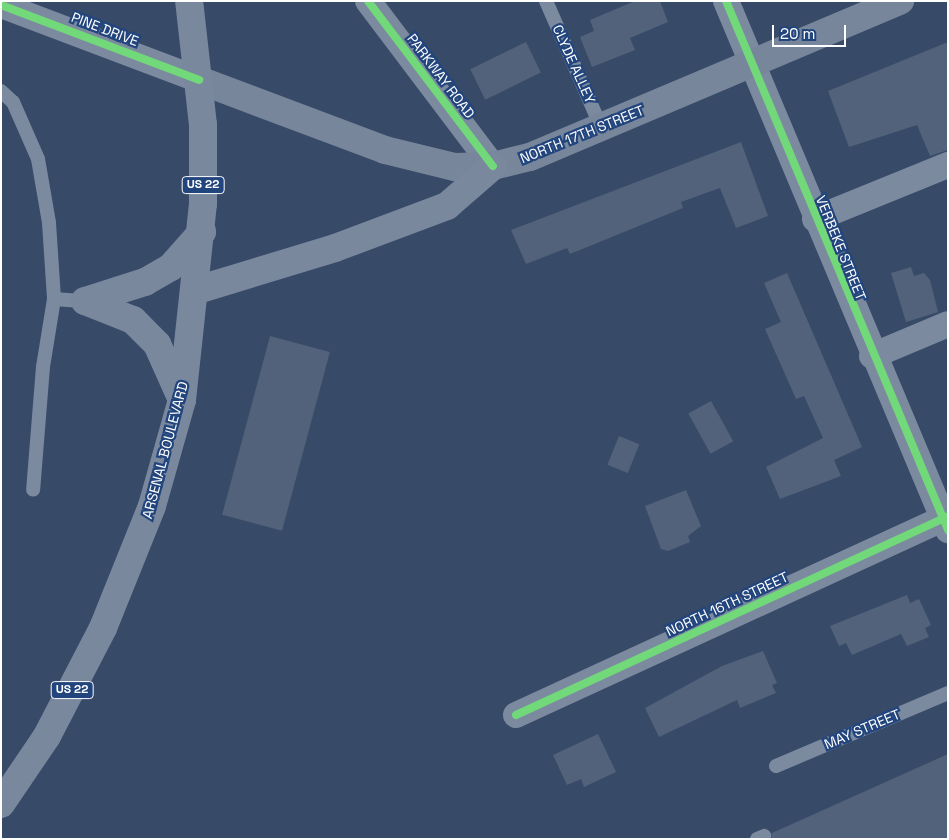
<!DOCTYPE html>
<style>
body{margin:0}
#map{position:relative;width:949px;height:840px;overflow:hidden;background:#374a68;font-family:"Space Grotesk",sans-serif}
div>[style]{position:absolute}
.building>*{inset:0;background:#52627a;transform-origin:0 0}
.lane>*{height:14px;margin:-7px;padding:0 7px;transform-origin:7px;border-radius:7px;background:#7c8a9f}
.street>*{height:26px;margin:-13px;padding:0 13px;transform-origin:13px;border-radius:13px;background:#7c8a9f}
.secondary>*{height:28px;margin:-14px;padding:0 14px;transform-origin:14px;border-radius:14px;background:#78869b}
.primary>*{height:28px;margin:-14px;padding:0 14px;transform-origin:14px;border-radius:14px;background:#7a889e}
.cycleway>*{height:8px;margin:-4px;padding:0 4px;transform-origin:4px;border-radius:4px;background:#71d979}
span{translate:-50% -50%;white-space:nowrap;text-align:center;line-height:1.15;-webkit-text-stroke:4.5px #22457d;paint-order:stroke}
.shield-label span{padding:1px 4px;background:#22457d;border:1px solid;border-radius:4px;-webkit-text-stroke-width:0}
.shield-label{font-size:12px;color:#fff;font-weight:700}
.street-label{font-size:14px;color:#fff}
.frame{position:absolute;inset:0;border:2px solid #fff;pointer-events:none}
.scale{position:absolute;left:772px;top:25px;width:74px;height:22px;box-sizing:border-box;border:2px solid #fff;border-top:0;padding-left:6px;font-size:15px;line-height:18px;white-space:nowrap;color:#fff;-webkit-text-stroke:4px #22457d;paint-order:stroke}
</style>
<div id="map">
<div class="building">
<div style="clip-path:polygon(635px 1px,660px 1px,668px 22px,630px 38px,635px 50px,592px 67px,580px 37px,594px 31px,590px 20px)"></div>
<div style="left:526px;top:42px;width:34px;height:62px;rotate:64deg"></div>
<div style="clip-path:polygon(948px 42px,948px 150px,930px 156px,917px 125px,849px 147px,828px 91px)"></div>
<div style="clip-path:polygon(741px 142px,768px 216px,736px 228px,720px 188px,681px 202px,683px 208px,570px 254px,567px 248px,526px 264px,511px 230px)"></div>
<div style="clip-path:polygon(911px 267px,914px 276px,924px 273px,930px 280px,938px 312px,906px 322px,891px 273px)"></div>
<div style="clip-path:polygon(787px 273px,862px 447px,834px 460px,841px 476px,780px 499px,766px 467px,823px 438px,804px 396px,796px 399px,765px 329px,781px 322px,764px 283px)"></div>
<div style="left:270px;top:336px;width:62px;height:185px;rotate:15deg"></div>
<div style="left:711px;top:401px;width:46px;height:26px;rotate:61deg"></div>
<div style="left:619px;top:436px;width:22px;height:31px;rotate:22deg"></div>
<div style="clip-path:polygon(686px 490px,701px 526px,688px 536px,690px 542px,668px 551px,661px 549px,645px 506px)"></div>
<div style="clip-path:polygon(907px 595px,910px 603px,919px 599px,931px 625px,925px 628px,929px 637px,907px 646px,901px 634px,852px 655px,846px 643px,839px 646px,830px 626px)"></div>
<div style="clip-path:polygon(763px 651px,777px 683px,772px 685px,776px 693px,740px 708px,737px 700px,659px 737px,645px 708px,722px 666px)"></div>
<div style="clip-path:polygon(598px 734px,616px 772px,584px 787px,581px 779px,567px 785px,553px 755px)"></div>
<div style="clip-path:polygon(948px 754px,948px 839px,772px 839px,772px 833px)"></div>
</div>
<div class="lane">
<div style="left:546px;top:1px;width:137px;rotate:66.4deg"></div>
<div style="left:1px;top:91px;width:16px;rotate:43deg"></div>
<div style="left:13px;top:102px;width:62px;rotate:66.3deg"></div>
<div style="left:38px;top:159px;width:65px;rotate:80.2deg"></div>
<div style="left:49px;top:223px;width:76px;rotate:86.2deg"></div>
<div style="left:54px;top:299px;width:69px;rotate:99.2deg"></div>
<div style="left:43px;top:367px;width:123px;rotate:94.6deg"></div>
<div style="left:54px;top:299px;width:31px;rotate:4deg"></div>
<div style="left:776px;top:766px;width:187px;rotate:-23deg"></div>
<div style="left:757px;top:839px;width:8px;rotate:-23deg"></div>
</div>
<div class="street">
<div style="left:368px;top:1px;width:207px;rotate:52.9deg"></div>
<div style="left:726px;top:1px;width:574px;rotate:67.23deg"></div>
<div style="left:1px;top:5px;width:212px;rotate:20.7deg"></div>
<div style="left:815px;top:219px;width:144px;rotate:-22.1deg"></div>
<div style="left:872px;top:356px;width:82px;rotate:-22.8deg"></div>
<div style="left:516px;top:715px;width:476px;rotate:-24.7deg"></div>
</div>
<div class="secondary">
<div style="left:199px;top:80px;width:199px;rotate:20.6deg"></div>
<div style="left:385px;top:150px;width:72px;rotate:13.7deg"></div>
<div style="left:455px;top:167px;width:38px;rotate:-2deg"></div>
<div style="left:493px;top:166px;width:38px;rotate:-14deg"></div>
<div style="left:530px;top:157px;width:402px;rotate:-22.9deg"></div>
</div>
<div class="primary">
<div style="left:197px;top:290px;width:144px;rotate:-16.9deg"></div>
<div style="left:335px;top:248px;width:120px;rotate:-20.6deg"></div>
<div style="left:447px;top:206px;width:61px;rotate:-41deg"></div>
<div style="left:85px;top:301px;width:52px;rotate:21.6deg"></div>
<div style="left:133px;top:320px;width:34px;rotate:45deg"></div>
<div style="left:157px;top:344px;width:61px;rotate:65.9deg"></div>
<div style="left:85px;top:301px;width:63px;rotate:-17.6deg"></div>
<div style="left:145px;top:282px;width:30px;rotate:-30deg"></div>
<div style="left:171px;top:267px;width:47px;rotate:-48.5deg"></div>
<div style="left:1px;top:804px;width:82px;rotate:-55.9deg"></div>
<div style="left:47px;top:736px;width:122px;rotate:-62.6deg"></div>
<div style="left:103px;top:628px;width:131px;rotate:-68.1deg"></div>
<div style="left:152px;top:506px;width:110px;rotate:-74.2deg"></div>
<div style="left:182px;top:400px;width:197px;rotate:-83.9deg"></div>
<div style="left:203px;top:204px;width:79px;rotate:-90deg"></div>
<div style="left:203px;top:125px;width:125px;rotate:-96.4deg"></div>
</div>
<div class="cycleway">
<div style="left:368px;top:1px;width:207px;rotate:52.9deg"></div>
<div style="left:726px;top:1px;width:574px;rotate:67.23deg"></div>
<div style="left:1px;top:5px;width:212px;rotate:20.7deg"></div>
<div style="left:516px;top:715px;width:476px;rotate:-24.7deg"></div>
</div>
<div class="shield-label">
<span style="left:203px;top:185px">US 22</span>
<span style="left:72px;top:690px">US 22</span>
</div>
<div class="street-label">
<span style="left:105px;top:29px;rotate:21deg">PINE DRIVE</span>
<span style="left:574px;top:64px;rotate:66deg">CLYDE ALLEY</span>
<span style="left:441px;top:76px;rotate:53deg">PARKWAY ROAD</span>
<span style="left:582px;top:134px;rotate:-22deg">NORTH 17TH STREET</span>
<span style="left:841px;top:248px;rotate:68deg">VERBEKE STREET</span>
<span style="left:165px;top:450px;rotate:-75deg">ARSENAL BOULEVARD</span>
<span style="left:727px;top:604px;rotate:-25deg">NORTH 16TH STREET</span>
<span style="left:862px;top:729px;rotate:-23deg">MAY STREET</span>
</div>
<div class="frame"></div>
<div class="scale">20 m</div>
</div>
